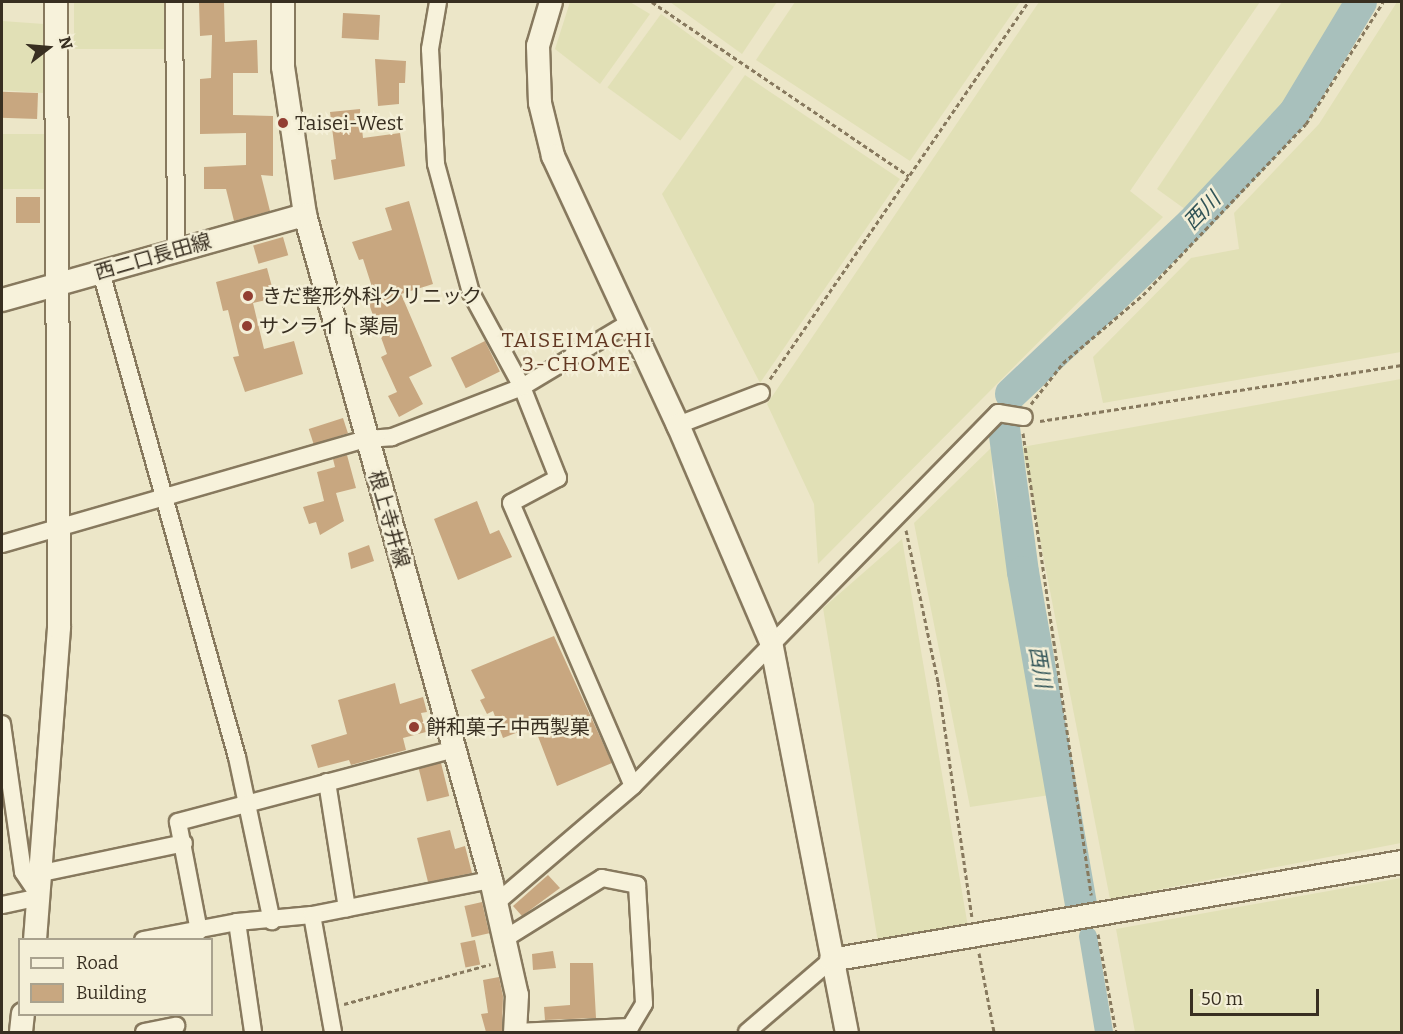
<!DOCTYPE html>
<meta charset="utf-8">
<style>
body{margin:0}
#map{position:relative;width:1403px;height:1034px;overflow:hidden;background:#ece6c8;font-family:Bitter,"Noto Sans JP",serif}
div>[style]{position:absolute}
.farmland>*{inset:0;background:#e1e0b6;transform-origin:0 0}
.canal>*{height:18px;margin:-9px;padding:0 9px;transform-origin:9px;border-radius:9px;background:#a8c0bc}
.river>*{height:32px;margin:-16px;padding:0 16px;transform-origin:16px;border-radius:16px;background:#a8c0bc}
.building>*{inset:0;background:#c8a780;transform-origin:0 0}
.path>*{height:3px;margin-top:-1.5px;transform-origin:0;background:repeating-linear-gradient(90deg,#87795e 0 4.5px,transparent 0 7.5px)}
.roads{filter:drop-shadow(2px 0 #87795e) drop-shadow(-2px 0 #87795e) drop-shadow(0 2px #87795e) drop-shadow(0 -2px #87795e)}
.street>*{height:16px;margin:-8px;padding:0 8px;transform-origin:8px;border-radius:8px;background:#f7f2db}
.secondary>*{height:22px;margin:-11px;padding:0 11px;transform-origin:11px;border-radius:11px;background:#f7f2db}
.dots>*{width:16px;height:16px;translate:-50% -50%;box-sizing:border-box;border:3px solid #f4efd7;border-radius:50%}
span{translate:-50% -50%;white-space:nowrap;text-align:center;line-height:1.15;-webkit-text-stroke:5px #f4efd7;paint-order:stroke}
.poi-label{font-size:20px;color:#382f21}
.left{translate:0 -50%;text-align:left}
.street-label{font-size:20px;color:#382f21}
.water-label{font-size:21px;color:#315457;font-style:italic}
.neighbourhood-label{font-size:21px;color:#623822;letter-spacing:1.5px}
.frame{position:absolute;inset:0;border:3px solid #382f21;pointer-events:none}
.legend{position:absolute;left:18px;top:938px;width:195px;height:78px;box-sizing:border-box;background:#f4efd7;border:2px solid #a9a28e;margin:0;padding:8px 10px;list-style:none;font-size:18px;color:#382f21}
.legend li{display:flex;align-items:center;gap:12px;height:30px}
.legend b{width:30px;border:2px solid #a9a28e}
.north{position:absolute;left:18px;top:18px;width:60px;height:60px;-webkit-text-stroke:4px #f4efd7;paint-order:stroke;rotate:74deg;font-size:16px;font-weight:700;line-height:24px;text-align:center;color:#382f21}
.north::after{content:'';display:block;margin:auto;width:21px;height:27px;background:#382f21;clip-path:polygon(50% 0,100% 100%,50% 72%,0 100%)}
.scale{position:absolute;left:1190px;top:989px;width:129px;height:27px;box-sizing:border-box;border:3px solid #382f21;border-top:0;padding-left:8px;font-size:18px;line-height:21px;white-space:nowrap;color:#382f21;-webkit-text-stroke:4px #f4efd7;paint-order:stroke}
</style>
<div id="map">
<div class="farmland">
<div style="left:74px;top:2px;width:90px;height:47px"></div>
<div style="clip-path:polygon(570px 2px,630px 2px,650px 14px,600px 84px,555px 49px)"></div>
<div style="clip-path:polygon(670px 2px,777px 2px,742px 54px)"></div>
<div style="clip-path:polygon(795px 2px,1020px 2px,910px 161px,756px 60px)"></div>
<div style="clip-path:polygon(1039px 2px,1260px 2px,1130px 191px,1163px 217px,818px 564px,814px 504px,767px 404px)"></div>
<div style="clip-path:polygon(1282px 2px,1350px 2px,1289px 103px,1189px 212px,1157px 189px)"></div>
<div style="clip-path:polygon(1397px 2px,1402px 2px,1401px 352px,1103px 403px,1093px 357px,1191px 258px,1239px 249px,1234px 213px,1319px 124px)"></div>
<div style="left:661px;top:14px;width:90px;height:91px;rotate:36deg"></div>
<div style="left:2px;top:21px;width:49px;height:69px;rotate:4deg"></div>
<div style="clip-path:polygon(745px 75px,900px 179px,760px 383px,662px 194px)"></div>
<div style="left:2px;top:134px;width:46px;height:55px"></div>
<div style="clip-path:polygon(1401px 379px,1401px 843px,1110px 899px,1022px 447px)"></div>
<div style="clip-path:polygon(993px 446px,992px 477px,1050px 795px,970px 807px,914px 523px)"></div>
<div style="clip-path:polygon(902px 539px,968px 927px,878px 942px,823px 608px)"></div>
<div style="clip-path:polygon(1401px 878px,1401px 1032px,1135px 1032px,1116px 929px)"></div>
</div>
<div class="canal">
<div style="left:1088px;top:936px;width:97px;rotate:80.5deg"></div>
</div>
<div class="river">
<div style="left:1011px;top:394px;width:249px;rotate:-43.4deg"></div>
<div style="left:1192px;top:223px;width:151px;rotate:-47.1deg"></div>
<div style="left:1295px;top:112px;width:128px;rotate:-59deg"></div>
<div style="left:1004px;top:428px;width:145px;rotate:82.5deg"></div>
<div style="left:1023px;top:572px;width:337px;rotate:80.1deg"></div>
</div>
<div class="building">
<div style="clip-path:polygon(199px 2px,224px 3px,225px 42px,257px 40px,258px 73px,233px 73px,233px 115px,273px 116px,273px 176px,261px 175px,270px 211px,234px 221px,226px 189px,204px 189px,204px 167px,246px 165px,246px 133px,200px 134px,200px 79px,211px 78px,212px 35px,200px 36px)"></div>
<div style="left:343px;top:13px;width:37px;height:25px;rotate:3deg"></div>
<div style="clip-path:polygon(375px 59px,406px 61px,405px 83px,399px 83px,399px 104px,378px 106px)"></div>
<div style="left:38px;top:93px;width:26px;height:36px;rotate:92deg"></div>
<div style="clip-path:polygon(360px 109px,363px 138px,400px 133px,405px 166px,334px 180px,331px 160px,336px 159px,330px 112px)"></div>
<div style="left:16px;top:197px;width:24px;height:26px"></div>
<div style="clip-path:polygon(409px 201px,433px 284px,401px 294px,432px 366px,409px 377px,423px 404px,399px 417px,388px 396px,397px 392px,381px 357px,387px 354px,365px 293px,373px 290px,363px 259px,359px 260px,352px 242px,392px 230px,385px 208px)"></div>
<div style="left:283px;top:237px;width:19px;height:31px;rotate:74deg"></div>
<div style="clip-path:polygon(267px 268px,275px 298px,253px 303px,264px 349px,294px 341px,303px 374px,245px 392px,233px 357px,239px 356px,228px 310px,223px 311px,216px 282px)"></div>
<div style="left:485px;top:341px;width:34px;height:38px;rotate:64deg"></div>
<div style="left:343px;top:418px;width:16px;height:36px;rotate:72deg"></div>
<div style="clip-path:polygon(347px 455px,356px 488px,336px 493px,344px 521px,320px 535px,316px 522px,309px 524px,303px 507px,324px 501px,317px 472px,335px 467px,333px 459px)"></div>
<div style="clip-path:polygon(477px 501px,490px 534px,499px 530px,512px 557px,458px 580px,434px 519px)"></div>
<div style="clip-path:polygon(369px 545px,374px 561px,351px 569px,348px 553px)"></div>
<div style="clip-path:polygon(554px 636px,612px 763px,557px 786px,534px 726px,503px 738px,493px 711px,487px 714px,480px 700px,485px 698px,471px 670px)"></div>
<div style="clip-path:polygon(395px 683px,400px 704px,423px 697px,427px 712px,421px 713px,426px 732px,403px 738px,406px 750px,351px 765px,349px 760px,318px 768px,311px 745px,347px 734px,338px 700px)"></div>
<div style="left:441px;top:763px;width:34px;height:23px;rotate:76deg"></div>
<div style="clip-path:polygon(450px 830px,455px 849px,465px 846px,472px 873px,428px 882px,417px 838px)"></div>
<div style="clip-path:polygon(548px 875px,560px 888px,522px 916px,513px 906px)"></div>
<div style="left:482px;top:902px;width:32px;height:18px;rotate:77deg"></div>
<div style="left:475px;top:940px;width:25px;height:15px;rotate:78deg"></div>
<div style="clip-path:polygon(553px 951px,556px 968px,533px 970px,532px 954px)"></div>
<div style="clip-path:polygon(570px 963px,593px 963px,596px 1018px,545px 1020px,544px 1007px,570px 1005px)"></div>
<div style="clip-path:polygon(499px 977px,503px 996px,502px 1032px,486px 1032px,481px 1014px,488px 1013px,483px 980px)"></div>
</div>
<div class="path">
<div style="left:652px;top:2px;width:310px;rotate:34.1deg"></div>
<div style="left:770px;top:379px;width:457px;rotate:-55.6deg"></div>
<div style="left:1031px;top:404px;width:52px;rotate:-52deg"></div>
<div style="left:1063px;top:363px;width:105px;rotate:-40.4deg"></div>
<div style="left:1143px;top:295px;width:236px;rotate:-46.4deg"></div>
<div style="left:1306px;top:124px;width:144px;rotate:-57.7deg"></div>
<div style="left:1040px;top:421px;width:366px;rotate:-8.8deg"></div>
<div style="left:1023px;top:433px;width:467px;rotate:81.6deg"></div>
<div style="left:906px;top:530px;width:155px;rotate:78.1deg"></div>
<div style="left:938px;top:682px;width:237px;rotate:81.8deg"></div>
<div style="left:1098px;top:934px;width:100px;rotate:79.6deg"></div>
<div style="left:979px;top:953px;width:80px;rotate:79.2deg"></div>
<div style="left:344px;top:1004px;width:152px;rotate:-15.2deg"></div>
</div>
<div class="roads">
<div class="street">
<div style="left:174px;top:2px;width:248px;rotate:89.5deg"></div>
<div style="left:438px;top:2px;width:48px;rotate:99.7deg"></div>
<div style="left:430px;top:49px;width:115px;rotate:87deg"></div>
<div style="left:436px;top:164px;width:134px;rotate:74.8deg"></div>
<div style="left:471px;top:293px;width:107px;rotate:61.5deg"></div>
<div style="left:522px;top:387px;width:98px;rotate:68.4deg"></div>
<div style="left:558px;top:478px;width:53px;rotate:152deg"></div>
<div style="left:511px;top:503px;width:308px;rotate:66.7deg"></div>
<div style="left:101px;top:272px;width:504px;rotate:74.34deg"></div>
<div style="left:237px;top:757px;width:168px;rotate:78deg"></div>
<div style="left:678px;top:425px;width:89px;rotate:-21.1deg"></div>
<div style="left:2px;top:544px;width:379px;rotate:-16.1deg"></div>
<div style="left:366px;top:439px;width:26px;rotate:-4deg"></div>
<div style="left:392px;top:437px;width:139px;rotate:-21deg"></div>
<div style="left:522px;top:387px;width:126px;rotate:-31deg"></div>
<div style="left:2px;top:724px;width:149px;rotate:81.9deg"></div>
<div style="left:23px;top:872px;width:30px;rotate:56deg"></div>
<div style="left:40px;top:897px;width:39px;rotate:168deg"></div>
<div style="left:327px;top:782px;width:128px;rotate:81deg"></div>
<div style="left:42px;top:873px;width:145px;rotate:-11.9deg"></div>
<div style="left:496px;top:903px;width:180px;rotate:-40.5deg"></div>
<div style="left:633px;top:786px;width:522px;rotate:-45.62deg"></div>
<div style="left:998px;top:413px;width:26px;rotate:9deg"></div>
<div style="left:312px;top:915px;width:119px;rotate:79.8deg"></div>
<div style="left:237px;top:922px;width:111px;rotate:81.7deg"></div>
<div style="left:199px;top:931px;width:111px;rotate:-100.9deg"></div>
<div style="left:178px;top:822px;width:285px;rotate:-14.8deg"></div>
<div style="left:506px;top:938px;width:113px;rotate:-32deg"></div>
<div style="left:602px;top:878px;width:36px;rotate:11deg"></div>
<div style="left:637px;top:885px;width:119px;rotate:86.6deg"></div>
<div style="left:644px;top:1004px;width:27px;rotate:121deg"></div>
<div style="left:630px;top:1027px;width:115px;rotate:177.5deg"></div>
<div style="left:143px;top:940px;width:96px;rotate:-10.8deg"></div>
<div style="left:237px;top:922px;width:75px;rotate:-5.3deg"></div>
<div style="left:312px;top:915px;width:182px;rotate:-11.1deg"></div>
<div style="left:144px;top:1032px;width:33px;rotate:-11deg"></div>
<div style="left:747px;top:1032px;width:111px;rotate:-40.6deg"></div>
</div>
<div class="secondary">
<div style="left:283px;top:2px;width:65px;rotate:90deg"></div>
<div style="left:283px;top:67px;width:150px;rotate:81.5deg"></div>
<div style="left:305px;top:215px;width:691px;rotate:74.37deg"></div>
<div style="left:491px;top:880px;width:118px;rotate:77.3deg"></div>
<div style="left:517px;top:995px;width:37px;rotate:93deg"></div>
<div style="left:551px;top:2px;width:46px;rotate:106.5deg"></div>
<div style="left:538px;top:46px;width:57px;rotate:88deg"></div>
<div style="left:540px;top:103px;width:55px;rotate:76.2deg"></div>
<div style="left:553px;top:156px;width:297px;rotate:65.1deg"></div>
<div style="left:678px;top:425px;width:236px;rotate:66.8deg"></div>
<div style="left:771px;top:642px;width:397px;rotate:79deg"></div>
<div style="left:2px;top:300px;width:315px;rotate:-15.7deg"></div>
<div style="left:35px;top:940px;width:314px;rotate:-85.6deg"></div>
<div style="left:59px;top:627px;width:625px;rotate:-90.28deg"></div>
<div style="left:831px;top:960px;width:579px;rotate:-9.74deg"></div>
<div style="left:21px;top:1032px;width:18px;rotate:-84deg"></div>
</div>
</div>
<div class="dots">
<div style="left:283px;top:123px;background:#923e31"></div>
<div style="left:248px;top:296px;background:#923e31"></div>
<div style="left:247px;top:326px;background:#923e31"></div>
<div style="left:414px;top:727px;background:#923e31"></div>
</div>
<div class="poi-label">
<span class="left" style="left:295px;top:123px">Taisei-West</span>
<span class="left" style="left:262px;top:296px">きだ整形外科クリニック</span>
<span class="left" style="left:259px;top:326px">サンライト薬局</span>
<span class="left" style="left:426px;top:727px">餅和菓子 中西製菓</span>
</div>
<div class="street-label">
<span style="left:153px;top:257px;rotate:-16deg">西二口長田線</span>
<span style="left:389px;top:519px;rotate:74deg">根上寺井線</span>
</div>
<div class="water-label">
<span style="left:1202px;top:211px;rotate:-46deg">西川</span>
<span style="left:1040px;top:667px;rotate:80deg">西川</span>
</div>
<div class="neighbourhood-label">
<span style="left:577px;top:352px">TAISEIMACHI<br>3-CHOME</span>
</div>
<div class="frame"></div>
<ul class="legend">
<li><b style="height:8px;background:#f7f2db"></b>Road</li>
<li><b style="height:16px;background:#c8a780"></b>Building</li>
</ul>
<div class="north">N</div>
<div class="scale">50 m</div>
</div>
